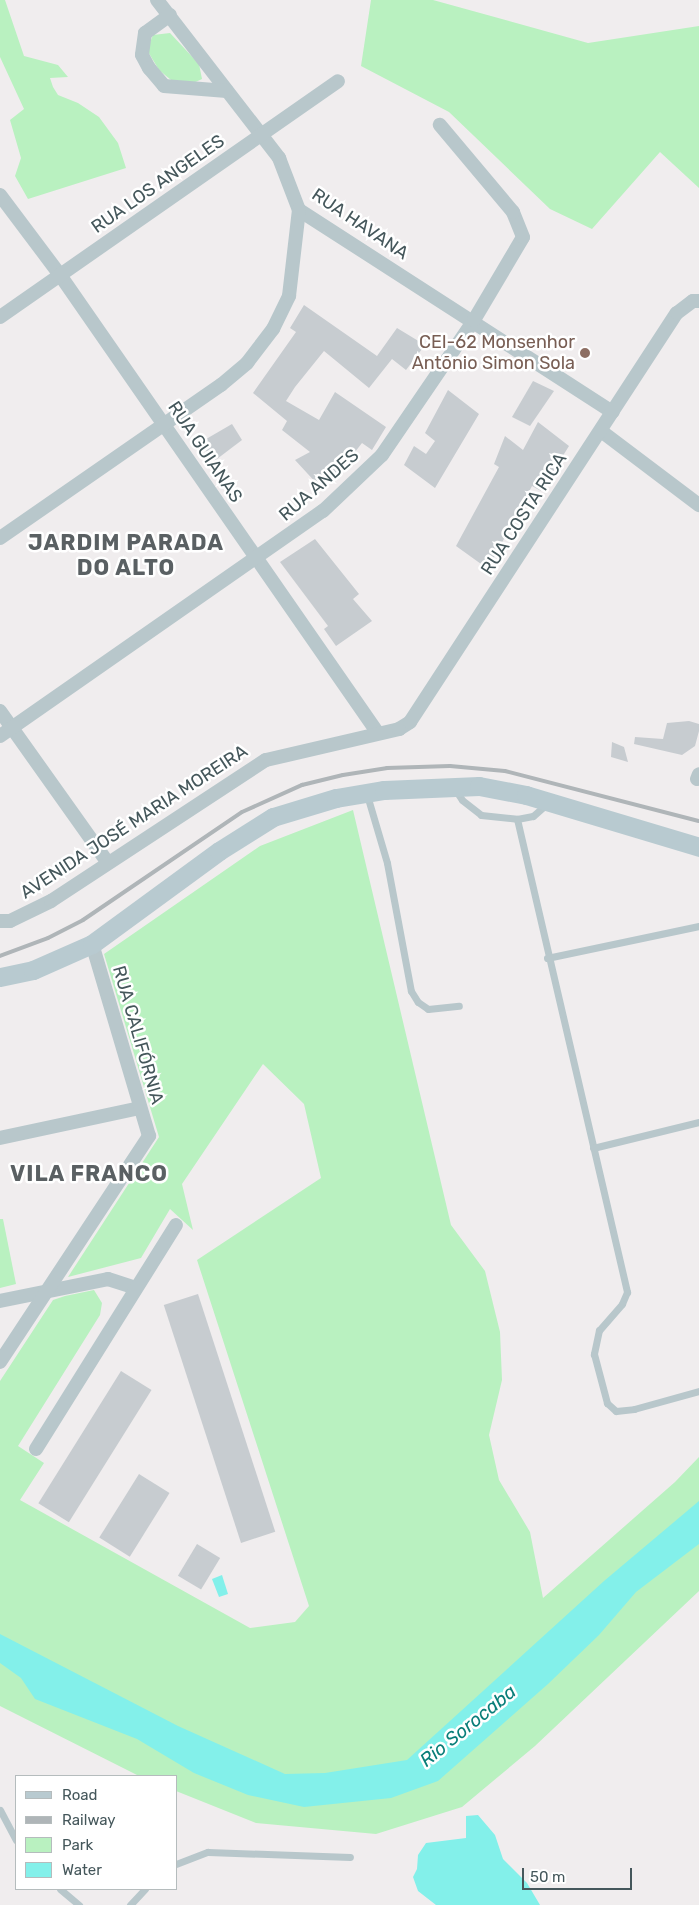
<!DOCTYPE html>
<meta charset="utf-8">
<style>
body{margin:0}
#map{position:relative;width:699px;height:1905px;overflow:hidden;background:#f0edee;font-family:Rubik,sans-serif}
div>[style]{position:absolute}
.green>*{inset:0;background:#b9f1c0}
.water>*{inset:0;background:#83f0ea}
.building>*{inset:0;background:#c7ccd0;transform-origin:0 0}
.lane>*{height:7px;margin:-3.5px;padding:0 3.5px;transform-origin:3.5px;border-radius:3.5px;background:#b8c7cb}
.street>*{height:14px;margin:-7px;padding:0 7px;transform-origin:7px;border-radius:7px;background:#b8c7cb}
.secondary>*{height:19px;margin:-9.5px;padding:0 9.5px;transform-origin:9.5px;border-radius:9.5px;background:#b8cad0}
.rail>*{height:4px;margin:-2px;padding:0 2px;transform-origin:2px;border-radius:2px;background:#afb5b8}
.dots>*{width:14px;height:14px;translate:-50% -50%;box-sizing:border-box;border:2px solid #fff;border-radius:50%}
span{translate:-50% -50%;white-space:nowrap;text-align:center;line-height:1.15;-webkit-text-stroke:5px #fff;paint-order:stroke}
.street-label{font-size:18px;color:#45575b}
.education-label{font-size:18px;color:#785e54}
.right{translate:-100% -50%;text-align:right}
.water-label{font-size:19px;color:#097e79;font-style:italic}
.district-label{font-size:22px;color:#5a6063;font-weight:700;letter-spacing:1px}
.legend{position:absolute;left:15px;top:1775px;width:162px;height:115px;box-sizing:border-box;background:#fff;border:1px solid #b5bcbd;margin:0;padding:6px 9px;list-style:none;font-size:15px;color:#45575b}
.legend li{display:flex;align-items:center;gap:10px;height:25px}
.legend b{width:25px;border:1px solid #b5bcbd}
.scale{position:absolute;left:522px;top:1868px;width:110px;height:22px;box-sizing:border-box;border:2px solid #45575b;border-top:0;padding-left:6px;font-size:15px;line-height:18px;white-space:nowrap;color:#45575b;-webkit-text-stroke:4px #fff;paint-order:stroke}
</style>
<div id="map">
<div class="green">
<div style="clip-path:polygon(0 0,5px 0,24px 56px,58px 65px,68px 77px,50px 78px,53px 87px,58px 95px,78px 103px,99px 117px,118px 143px,126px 168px,28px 199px,15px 176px,21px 158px,10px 120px,24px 109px,0 57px)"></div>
<div style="clip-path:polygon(371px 0,433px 0,588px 43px,699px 26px,699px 188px,660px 152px,592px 229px,550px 209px,449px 112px,361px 66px)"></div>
<div style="clip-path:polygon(170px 33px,199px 64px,202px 79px,191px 84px,171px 80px,159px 70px,147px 50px,153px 35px)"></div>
<div style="clip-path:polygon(353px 810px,451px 1225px,485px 1271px,500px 1332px,502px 1380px,489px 1435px,499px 1480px,530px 1532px,543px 1598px,675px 1482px,699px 1457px,699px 1591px,535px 1746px,462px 1807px,376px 1834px,256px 1823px,176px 1791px,176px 1776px,139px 1776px,0 1706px,0 1381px,53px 1300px,65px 1296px,94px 1290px,102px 1303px,100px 1315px,18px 1446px,44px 1463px,20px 1500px,250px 1628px,295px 1622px,309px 1606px,197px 1260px,321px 1178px,304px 1104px,263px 1064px,182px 1184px,193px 1230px,170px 1209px,141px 1258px,68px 1277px,159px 1137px,104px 954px,260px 846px)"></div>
<div style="clip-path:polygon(0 1219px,3px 1219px,16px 1284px,0 1288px)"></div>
</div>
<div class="water">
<div style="clip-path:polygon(699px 1501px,699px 1544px,636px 1592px,599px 1635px,548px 1684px,438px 1781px,391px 1798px,304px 1807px,248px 1795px,194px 1773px,137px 1739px,35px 1699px,21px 1678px,0 1663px,0 1634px,178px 1726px,285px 1774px,325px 1773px,407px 1760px,604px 1581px)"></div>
<div style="clip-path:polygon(222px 1575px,228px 1594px,219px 1597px,212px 1579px)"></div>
<div style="clip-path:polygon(478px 1815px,495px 1835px,503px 1859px,527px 1883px,540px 1905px,436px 1905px,418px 1891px,413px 1877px,417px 1869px,418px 1855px,426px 1843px,466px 1838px,466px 1816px)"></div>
</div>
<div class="building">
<div style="clip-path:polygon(304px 305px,377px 356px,397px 328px,425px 345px,406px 370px,392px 359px,369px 388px,324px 351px,295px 387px,286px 401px,319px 420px,335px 392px,386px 427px,372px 450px,362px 443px,340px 471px,319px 486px,295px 460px,310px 452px,282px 430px,287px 421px,253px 393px,296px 332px,290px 328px)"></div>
<div style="clip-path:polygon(533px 381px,554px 391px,530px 426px,512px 417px)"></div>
<div style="clip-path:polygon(448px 390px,479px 414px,435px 488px,404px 465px,414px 446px,426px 454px,435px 441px,425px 433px)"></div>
<div style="clip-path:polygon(538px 422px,569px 446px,541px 491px,532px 486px,488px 569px,456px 546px,499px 467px,494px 464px,505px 436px,523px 450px)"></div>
<div style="clip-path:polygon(232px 424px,242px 440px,213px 462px,201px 442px)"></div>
<div style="clip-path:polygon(315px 539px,359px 594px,353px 599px,372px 621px,336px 646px,324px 629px,328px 626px,280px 562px)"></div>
<div style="clip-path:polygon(689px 721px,699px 724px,699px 731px,695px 746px,682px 755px,634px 744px,635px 737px,663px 739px,667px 723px)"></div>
<div style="clip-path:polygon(612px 742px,624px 747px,628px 762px,611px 757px)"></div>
<div style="left:198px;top:1294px;width:250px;height:36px;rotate:72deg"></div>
<div style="left:121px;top:1371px;width:36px;height:156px;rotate:32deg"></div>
<div style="left:139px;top:1474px;width:36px;height:75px;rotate:32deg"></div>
<div style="left:197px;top:1544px;width:27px;height:37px;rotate:31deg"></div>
</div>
<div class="lane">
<div style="left:454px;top:788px;width:14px;rotate:56deg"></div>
<div style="left:462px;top:800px;width:24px;rotate:38deg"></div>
<div style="left:481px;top:815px;width:36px;rotate:6deg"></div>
<div style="left:517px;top:819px;width:16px;rotate:-11deg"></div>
<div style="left:533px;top:816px;width:18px;rotate:-41deg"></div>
<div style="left:367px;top:795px;width:71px;rotate:73.6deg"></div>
<div style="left:387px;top:863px;width:130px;rotate:79.4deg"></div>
<div style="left:411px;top:991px;width:13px;rotate:58deg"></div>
<div style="left:418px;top:1002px;width:12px;rotate:35deg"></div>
<div style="left:428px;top:1009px;width:31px;rotate:-6deg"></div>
<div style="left:517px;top:819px;width:486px;rotate:76.9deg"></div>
<div style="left:627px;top:1292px;width:13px;rotate:113deg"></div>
<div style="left:622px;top:1304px;width:35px;rotate:131deg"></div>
<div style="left:599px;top:1330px;width:25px;rotate:102deg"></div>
<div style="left:594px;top:1354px;width:51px;rotate:75.1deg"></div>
<div style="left:607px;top:1403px;width:12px;rotate:42deg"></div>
<div style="left:616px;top:1411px;width:18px;rotate:-6deg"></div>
<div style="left:634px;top:1409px;width:67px;rotate:-15.5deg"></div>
<div style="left:547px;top:958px;width:155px;rotate:-11.9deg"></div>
<div style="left:593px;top:1148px;width:109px;rotate:-13.8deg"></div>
<div style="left:0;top:1810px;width:34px;rotate:62deg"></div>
<div style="left:176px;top:1864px;width:34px;rotate:-21deg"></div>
<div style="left:208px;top:1852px;width:142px;rotate:2deg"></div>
<div style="left:60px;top:1889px;width:25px;rotate:40deg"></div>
<div style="left:130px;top:1905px;width:22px;rotate:-47deg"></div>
</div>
<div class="street">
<div style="left:157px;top:0;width:200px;rotate:52.3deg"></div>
<div style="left:279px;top:158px;width:56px;rotate:69deg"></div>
<div style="left:299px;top:210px;width:373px;rotate:32.8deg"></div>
<div style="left:170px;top:15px;width:31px;rotate:144deg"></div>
<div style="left:145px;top:33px;width:22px;rotate:98deg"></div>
<div style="left:142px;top:55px;width:15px;rotate:62deg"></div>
<div style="left:149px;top:68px;width:23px;rotate:50deg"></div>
<div style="left:164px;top:86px;width:63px;rotate:4.5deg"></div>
<div style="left:0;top:195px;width:100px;rotate:53.1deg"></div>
<div style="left:60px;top:275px;width:556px;rotate:55.25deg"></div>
<div style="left:0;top:317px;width:412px;rotate:-34.9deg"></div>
<div style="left:601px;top:431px;width:123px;rotate:37.1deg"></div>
<div style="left:0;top:538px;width:269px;rotate:-34.7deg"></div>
<div style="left:221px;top:385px;width:34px;rotate:-40deg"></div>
<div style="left:247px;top:363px;width:43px;rotate:-52.6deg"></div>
<div style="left:273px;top:329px;width:37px;rotate:-64deg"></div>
<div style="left:289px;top:296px;width:87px;rotate:-83.4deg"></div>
<div style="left:0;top:711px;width:186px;rotate:54.6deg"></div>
<div style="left:0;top:736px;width:394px;rotate:-34.9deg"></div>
<div style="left:323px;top:511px;width:81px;rotate:-43.5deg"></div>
<div style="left:382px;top:455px;width:163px;rotate:-55.7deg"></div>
<div style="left:474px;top:320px;width:96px;rotate:-59.4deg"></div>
<div style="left:523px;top:237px;width:27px;rotate:-112deg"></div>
<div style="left:513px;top:212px;width:114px;rotate:-130deg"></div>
<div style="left:697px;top:779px;width:5px;rotate:-68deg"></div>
<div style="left:0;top:921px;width:10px"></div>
<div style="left:10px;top:921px;width:46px;rotate:-26deg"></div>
<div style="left:51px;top:901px;width:257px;rotate:-33.3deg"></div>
<div style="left:266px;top:760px;width:137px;rotate:-13.1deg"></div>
<div style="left:399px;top:729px;width:13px;rotate:-32deg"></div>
<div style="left:410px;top:722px;width:488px;rotate:-56.9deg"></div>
<div style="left:677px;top:313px;width:20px;rotate:-37deg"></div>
<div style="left:693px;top:301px;width:6px"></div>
<div style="left:0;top:1138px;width:143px;rotate:-12.1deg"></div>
<div style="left:0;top:1301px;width:110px;rotate:-11.5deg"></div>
<div style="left:108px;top:1279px;width:29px;rotate:18deg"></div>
<div style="left:0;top:1362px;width:271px;rotate:-56.6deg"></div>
<div style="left:149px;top:1136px;width:200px;rotate:-106.5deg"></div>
<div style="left:36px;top:1449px;width:264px;rotate:-58deg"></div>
</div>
<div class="secondary">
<div style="left:0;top:977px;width:34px;rotate:-12deg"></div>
<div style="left:33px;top:970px;width:64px;rotate:-23.8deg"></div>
<div style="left:92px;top:944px;width:157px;rotate:-36.2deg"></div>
<div style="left:219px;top:851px;width:64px;rotate:-32.2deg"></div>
<div style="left:273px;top:817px;width:66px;rotate:-16.8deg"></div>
<div style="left:336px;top:798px;width:49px;rotate:-9.5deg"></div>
<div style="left:384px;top:790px;width:95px;rotate:-2.4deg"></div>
<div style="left:479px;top:786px;width:48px;rotate:10.8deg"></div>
<div style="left:526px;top:795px;width:181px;rotate:16.7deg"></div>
</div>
<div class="rail">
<div style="left:0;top:956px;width:51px;rotate:-20.6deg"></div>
<div style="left:48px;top:938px;width:39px;rotate:-27deg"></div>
<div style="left:83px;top:920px;width:192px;rotate:-34.2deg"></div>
<div style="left:242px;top:812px;width:66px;rotate:-24.2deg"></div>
<div style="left:302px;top:785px;width:42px;rotate:-13.7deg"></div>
<div style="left:343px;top:775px;width:45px;rotate:-9deg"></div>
<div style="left:387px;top:768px;width:63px;rotate:-1.8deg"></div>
<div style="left:450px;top:766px;width:55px;rotate:5.2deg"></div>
<div style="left:505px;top:771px;width:200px;rotate:14.5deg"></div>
</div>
<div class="dots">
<div style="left:585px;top:353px;background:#8d6e63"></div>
</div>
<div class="street-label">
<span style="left:158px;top:184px;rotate:-35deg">RUA LOS ANGELES</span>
<span style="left:360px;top:224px;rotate:34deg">RUA HAVANA</span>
<span style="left:205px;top:452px;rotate:56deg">RUA GUIANAS</span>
<span style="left:319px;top:485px;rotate:-41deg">RUA ANDES</span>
<span style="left:524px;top:514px;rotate:-57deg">RUA COSTA RICA</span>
<span style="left:134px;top:822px;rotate:-33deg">AVENIDA JOSÉ MARIA MOREIRA</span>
<span style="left:138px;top:1035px;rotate:74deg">RUA CALIFÓRNIA</span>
</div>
<div class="education-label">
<span class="right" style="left:575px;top:353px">CEI-62 Monsenhor<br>Antõnio Simon Sola</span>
</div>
<div class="water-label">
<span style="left:468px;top:1726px;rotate:-39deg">Rio Sorocaba</span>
</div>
<div class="district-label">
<span style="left:126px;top:555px">JARDIM PARADA<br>DO ALTO</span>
<span style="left:89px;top:1174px">VILA FRANCO</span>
</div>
<ul class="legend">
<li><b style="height:6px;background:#b8cad0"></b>Road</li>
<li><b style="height:6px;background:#afb5b8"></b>Railway</li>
<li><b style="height:14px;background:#b9f1c0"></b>Park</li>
<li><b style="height:14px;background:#83f0ea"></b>Water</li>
</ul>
<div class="scale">50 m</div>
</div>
